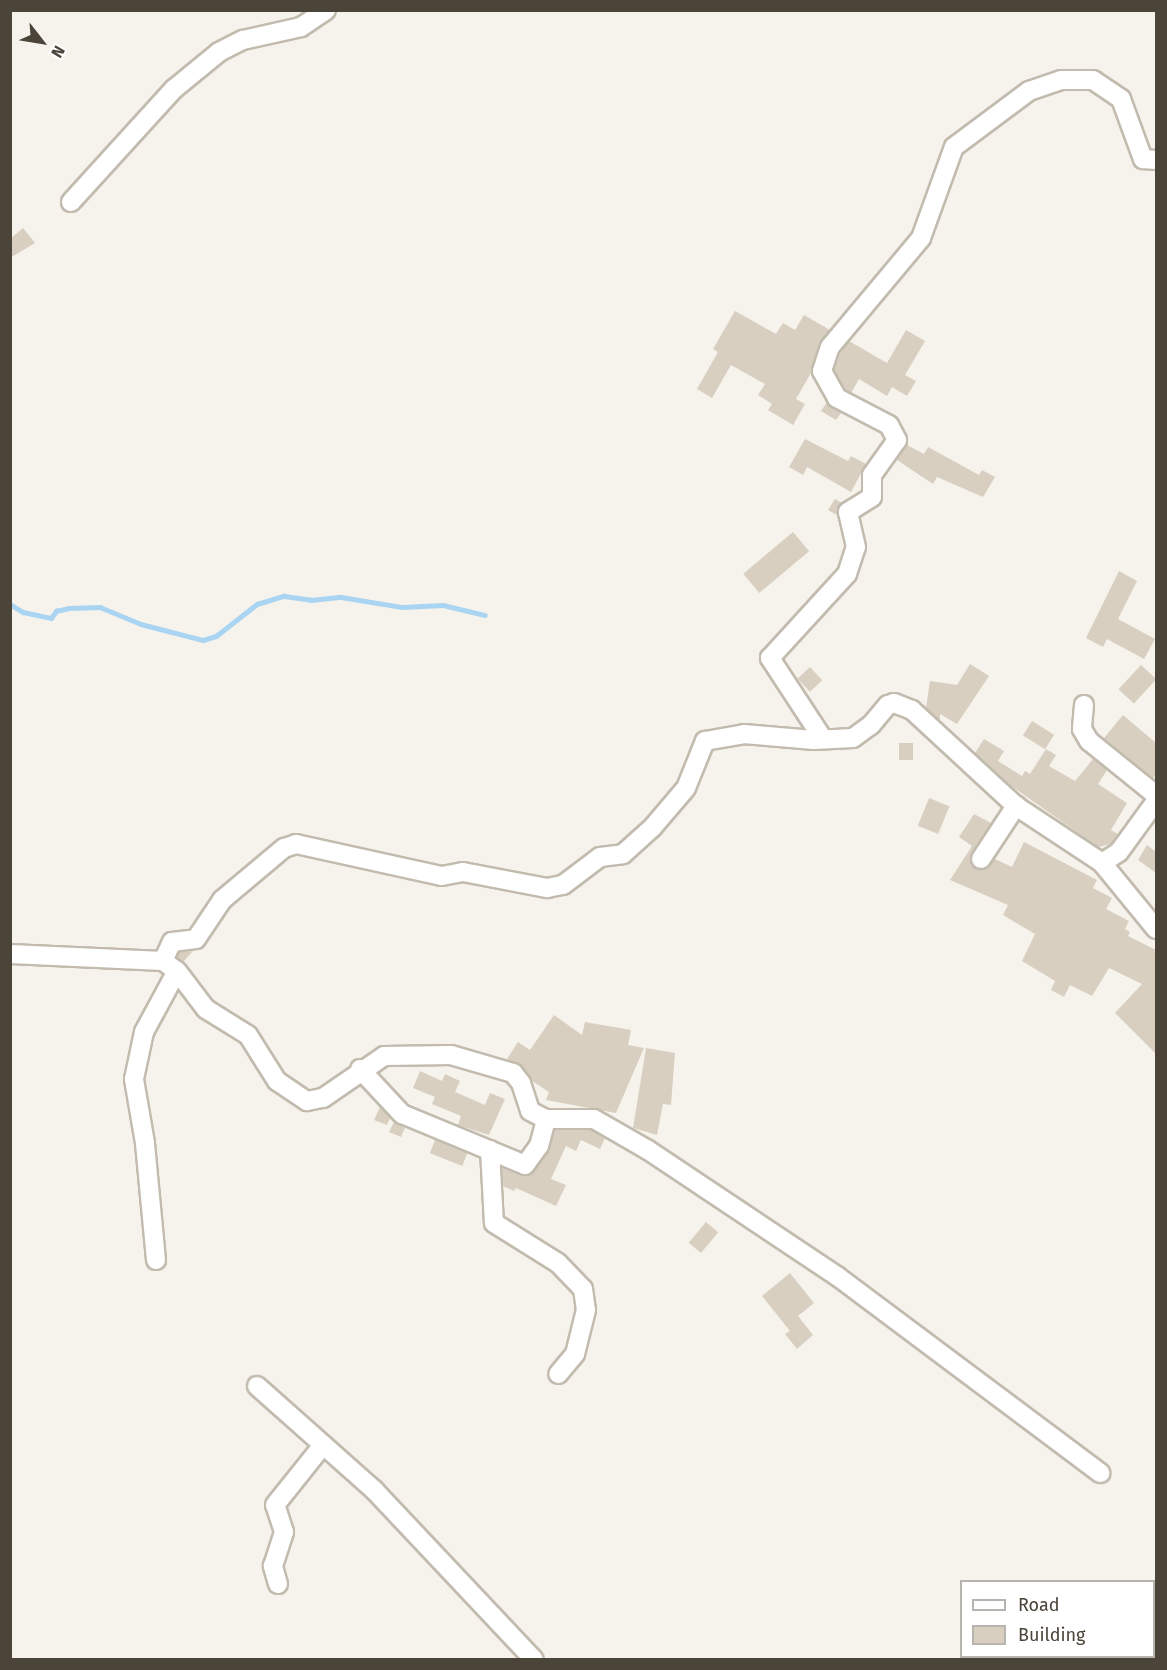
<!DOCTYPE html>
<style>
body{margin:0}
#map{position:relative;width:1167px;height:1670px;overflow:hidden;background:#f6f3ec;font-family:"Fira Sans",sans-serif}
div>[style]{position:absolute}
.stream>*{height:4.5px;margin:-2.25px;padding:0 2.25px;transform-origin:2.25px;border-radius:2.25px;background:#a9d4f2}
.building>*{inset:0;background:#d8cfc1;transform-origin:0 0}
.roads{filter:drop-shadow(2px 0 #c2bbae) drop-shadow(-2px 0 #c2bbae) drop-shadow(0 2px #c2bbae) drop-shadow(0 -2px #c2bbae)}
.minor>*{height:18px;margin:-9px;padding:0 9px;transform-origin:9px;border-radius:9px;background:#fff}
span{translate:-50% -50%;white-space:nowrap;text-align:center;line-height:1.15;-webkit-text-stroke:5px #fff;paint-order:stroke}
.frame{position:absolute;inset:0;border:12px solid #4b4439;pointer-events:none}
.legend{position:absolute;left:960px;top:1580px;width:195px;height:78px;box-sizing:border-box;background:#fff;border:2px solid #b7b4b0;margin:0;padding:8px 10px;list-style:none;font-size:18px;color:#4b4439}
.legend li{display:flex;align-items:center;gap:12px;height:30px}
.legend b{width:30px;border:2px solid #b7b4b0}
.north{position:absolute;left:12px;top:12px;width:60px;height:60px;-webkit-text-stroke:4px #fff;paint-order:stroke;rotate:121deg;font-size:16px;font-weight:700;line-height:24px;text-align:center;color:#4b4439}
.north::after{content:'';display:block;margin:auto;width:21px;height:27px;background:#4b4439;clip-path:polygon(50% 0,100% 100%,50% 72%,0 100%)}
</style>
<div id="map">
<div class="stream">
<div style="left:10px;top:604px;width:15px;rotate:32deg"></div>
<div style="left:23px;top:612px;width:29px;rotate:12deg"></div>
<div style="left:51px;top:618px;width:9px;rotate:-54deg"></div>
<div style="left:56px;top:611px;width:13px;rotate:-13deg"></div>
<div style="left:69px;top:608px;width:31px;rotate:-2deg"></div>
<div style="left:100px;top:607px;width:44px;rotate:22.5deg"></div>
<div style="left:141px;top:624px;width:64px;rotate:14.5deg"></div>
<div style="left:203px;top:640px;width:14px;rotate:-17deg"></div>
<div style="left:216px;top:636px;width:52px;rotate:-38deg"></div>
<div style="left:257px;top:604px;width:28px;rotate:-17deg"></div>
<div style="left:284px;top:596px;width:27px;rotate:8deg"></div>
<div style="left:311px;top:600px;width:30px;rotate:-6deg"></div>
<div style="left:341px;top:597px;width:62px;rotate:9.3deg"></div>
<div style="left:402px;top:607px;width:41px;rotate:-2.8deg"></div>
<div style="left:443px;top:605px;width:43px;rotate:13.4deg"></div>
</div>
<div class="building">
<div style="clip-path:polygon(23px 228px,35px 243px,10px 258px,10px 239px)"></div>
<div style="clip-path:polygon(735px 311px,776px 334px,783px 323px,795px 330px,804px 315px,830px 330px,819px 343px,811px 373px,796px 399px,805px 404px,793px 425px,768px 410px,772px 404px,758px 395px,765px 384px,731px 365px,712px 398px,697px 389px,718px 352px,713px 349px)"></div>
<div style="clip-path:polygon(906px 330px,925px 341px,905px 375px,916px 381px,907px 396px,892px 387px,887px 396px,859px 379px,851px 393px,845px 390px,834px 370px,840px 353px,849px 341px,887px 363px)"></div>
<div style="clip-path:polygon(827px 402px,841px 413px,836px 420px,821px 411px)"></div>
<div style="clip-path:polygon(805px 439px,848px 461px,851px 456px,866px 464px,851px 492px,807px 467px,803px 475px,789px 467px)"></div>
<div style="clip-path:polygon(907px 445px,924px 454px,928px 447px,979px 475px,982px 470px,995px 477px,983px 497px,937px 477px,933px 484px,897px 460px)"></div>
<div style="clip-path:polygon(835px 499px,842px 503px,837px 515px,828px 510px)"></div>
<div style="left:793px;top:532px;width:25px;height:65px;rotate:50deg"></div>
<div style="clip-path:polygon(1119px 571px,1137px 581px,1118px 619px,1155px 639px,1144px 659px,1107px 639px,1103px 647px,1086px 638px)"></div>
<div style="clip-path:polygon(970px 664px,989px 676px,957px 724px,940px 714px,940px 720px,926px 708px,930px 681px,957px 685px)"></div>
<div style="left:1141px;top:665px;width:21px;height:33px;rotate:43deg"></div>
<div style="left:810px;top:667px;width:18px;height:17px;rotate:47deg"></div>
<div style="clip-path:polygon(1123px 715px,1156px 743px,1156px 774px,1153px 778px,1104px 738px)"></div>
<div style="left:1032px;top:721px;width:26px;height:17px;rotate:32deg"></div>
<div style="clip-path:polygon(984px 739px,1004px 751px,998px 761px,1022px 776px,1025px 771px,1030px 774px,1046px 749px,1056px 755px,1049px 766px,1075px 781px,1093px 759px,1107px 770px,1098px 784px,1127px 803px,1111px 830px,1118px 834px,1111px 844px,1098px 847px,1010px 785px,975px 753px)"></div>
<div style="left:899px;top:743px;width:14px;height:17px"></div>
<div style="left:929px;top:798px;width:22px;height:30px;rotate:22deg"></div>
<div style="clip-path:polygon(974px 814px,991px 823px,971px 853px,974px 868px,985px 869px,995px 859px,1012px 867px,1024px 842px,1097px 880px,1093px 888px,1112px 898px,1106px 909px,1129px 921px,1125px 929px,1130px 932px,1128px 936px,1156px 950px,1156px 1054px,1115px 1013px,1142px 984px,1109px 968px,1092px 996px,1070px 985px,1064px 997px,1051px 990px,1055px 981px,1022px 961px,1035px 934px,1003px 915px,1008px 905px,950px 880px,972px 846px,959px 837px)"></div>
<div style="clip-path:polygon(1147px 845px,1156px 852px,1156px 873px,1138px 860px)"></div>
<div style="clip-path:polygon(193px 951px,183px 962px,177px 957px,180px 952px)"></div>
<div style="clip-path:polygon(554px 1015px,582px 1035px,585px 1022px,631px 1030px,628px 1045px,644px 1048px,616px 1113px,546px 1100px,549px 1092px,532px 1081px,521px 1066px,507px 1059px,518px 1042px,530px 1050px)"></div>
<div style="clip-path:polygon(646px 1048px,675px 1053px,671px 1105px,663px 1104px,657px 1135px,633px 1128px)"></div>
<div style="clip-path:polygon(420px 1071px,442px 1081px,445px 1074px,460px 1081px,455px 1092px,485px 1105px,490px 1093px,505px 1099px,489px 1135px,458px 1125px,461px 1116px,432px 1104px,435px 1097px,413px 1088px)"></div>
<div style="clip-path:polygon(380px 1107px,390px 1118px,387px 1125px,374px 1120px)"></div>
<div style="clip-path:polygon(394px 1122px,405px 1128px,401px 1137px,389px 1132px)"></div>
<div style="clip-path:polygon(555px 1130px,591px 1130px,605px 1138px,600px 1149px,581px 1140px,576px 1151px,566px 1146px,551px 1179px,566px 1185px,556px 1206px,516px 1188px,514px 1191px,503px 1186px,502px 1168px,521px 1176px,531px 1175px,548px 1152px)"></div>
<div style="left:435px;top:1140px;width:35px;height:14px;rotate:22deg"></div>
<div style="left:706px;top:1222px;width:16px;height:27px;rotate:40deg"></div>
<div style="clip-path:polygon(790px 1273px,814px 1303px,798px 1316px,813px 1335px,797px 1349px,785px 1334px,790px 1331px,762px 1296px)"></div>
</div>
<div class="roads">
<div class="minor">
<div style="left:71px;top:202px;width:153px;rotate:-47.7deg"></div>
<div style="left:174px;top:89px;width:58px;rotate:-39.4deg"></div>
<div style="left:219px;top:52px;width:27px;rotate:-27deg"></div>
<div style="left:243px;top:40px;width:59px;rotate:-12.6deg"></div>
<div style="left:301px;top:27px;width:30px;rotate:-34deg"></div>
<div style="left:1084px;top:705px;width:24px;rotate:95deg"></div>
<div style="left:1082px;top:729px;width:14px;rotate:60deg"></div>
<div style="left:1089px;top:741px;width:86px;rotate:38.9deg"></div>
<div style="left:823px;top:739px;width:97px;rotate:-123.2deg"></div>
<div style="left:770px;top:658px;width:114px;rotate:-47.5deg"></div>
<div style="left:847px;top:574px;width:28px;rotate:-72deg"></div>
<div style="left:856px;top:547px;width:36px;rotate:-103deg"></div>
<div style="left:848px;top:512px;width:28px;rotate:-32deg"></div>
<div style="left:872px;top:497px;width:22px;rotate:-90deg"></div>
<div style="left:872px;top:475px;width:43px;rotate:-54.5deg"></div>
<div style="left:897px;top:440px;width:17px;rotate:-118deg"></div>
<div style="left:889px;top:425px;width:59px;rotate:-152.6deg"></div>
<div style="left:837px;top:398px;width:31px;rotate:-119deg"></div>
<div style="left:822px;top:371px;width:25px;rotate:-72deg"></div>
<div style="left:830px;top:347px;width:142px;rotate:-50.1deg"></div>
<div style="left:921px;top:238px;width:97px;rotate:-70.1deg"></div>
<div style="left:954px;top:147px;width:94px;rotate:-36.7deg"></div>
<div style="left:1029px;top:91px;width:34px;rotate:-19deg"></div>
<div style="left:1061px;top:80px;width:32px"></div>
<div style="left:1093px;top:80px;width:34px;rotate:34deg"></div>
<div style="left:1121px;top:99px;width:64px;rotate:69.9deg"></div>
<div style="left:1143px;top:159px;width:13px;rotate:4deg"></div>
<div style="left:981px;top:859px;width:64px;rotate:-56.6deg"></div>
<div style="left:1102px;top:863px;width:85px;rotate:50.7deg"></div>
<div style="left:10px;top:954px;width:153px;rotate:2.6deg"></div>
<div style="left:163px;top:961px;width:17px;rotate:36deg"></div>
<div style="left:177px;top:971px;width:48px;rotate:52.7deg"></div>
<div style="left:206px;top:1009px;width:49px;rotate:31.8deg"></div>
<div style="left:248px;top:1035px;width:54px;rotate:57.8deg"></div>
<div style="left:277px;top:1081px;width:36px;rotate:34deg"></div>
<div style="left:307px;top:1101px;width:16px;rotate:-11deg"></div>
<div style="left:323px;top:1098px;width:74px;rotate:-34.5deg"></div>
<div style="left:384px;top:1056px;width:67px;rotate:-0.9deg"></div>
<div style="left:451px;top:1055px;width:65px;rotate:16.2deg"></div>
<div style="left:513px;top:1073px;width:13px;rotate:51deg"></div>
<div style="left:521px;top:1083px;width:29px;rotate:72deg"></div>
<div style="left:530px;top:1111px;width:18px;rotate:27deg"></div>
<div style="left:546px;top:1119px;width:48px"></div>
<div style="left:594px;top:1119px;width:62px;rotate:29.9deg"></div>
<div style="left:648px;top:1150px;width:227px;rotate:33.7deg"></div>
<div style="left:837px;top:1276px;width:329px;rotate:36.8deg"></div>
<div style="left:163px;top:961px;width:21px;rotate:-65deg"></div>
<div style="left:172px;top:942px;width:24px;rotate:-7deg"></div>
<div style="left:196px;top:939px;width:47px;rotate:-56.3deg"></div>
<div style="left:222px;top:900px;width:81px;rotate:-40deg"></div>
<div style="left:284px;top:848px;width:13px;rotate:-18deg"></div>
<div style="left:296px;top:844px;width:149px;rotate:12.4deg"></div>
<div style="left:442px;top:876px;width:21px;rotate:-11deg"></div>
<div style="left:463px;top:872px;width:86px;rotate:10.8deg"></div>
<div style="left:547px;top:888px;width:16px;rotate:-11deg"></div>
<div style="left:563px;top:885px;width:46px;rotate:-37.1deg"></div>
<div style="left:600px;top:857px;width:23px;rotate:-7deg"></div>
<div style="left:623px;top:854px;width:39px;rotate:-42deg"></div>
<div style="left:652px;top:828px;width:52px;rotate:-49.6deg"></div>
<div style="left:686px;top:788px;width:51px;rotate:-68deg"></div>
<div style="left:705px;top:741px;width:40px;rotate:-10deg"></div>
<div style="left:744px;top:734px;width:70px;rotate:4.9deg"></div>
<div style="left:814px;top:740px;width:39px;rotate:-3deg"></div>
<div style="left:853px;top:738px;width:22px;rotate:-36deg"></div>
<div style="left:871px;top:725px;width:26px;rotate:-50deg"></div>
<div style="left:888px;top:705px;width:6px;rotate:-18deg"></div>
<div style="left:894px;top:703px;width:19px;rotate:21deg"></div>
<div style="left:912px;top:710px;width:142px;rotate:42.7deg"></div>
<div style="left:1016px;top:806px;width:103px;rotate:33.5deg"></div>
<div style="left:1102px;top:863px;width:20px;rotate:-33deg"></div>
<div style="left:1119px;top:852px;width:63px;rotate:-54deg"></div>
<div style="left:360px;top:1069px;width:62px;rotate:47deg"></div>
<div style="left:402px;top:1114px;width:133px;rotate:22.5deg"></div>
<div style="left:525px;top:1165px;width:24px;rotate:-54deg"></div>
<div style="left:539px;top:1146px;width:28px;rotate:-75deg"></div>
<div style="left:490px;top:1150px;width:73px;rotate:86.9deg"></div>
<div style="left:494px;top:1223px;width:75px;rotate:32deg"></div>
<div style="left:558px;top:1263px;width:36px;rotate:46deg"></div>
<div style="left:583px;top:1289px;width:21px;rotate:82deg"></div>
<div style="left:586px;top:1310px;width:45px;rotate:104deg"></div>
<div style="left:575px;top:1354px;width:26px;rotate:130deg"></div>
<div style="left:156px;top:1260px;width:118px;rotate:-95.4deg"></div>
<div style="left:145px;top:1143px;width:65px;rotate:-99.8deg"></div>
<div style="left:134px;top:1079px;width:48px;rotate:-78deg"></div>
<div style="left:144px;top:1032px;width:69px;rotate:-61.6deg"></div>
<div style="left:257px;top:1386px;width:157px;rotate:41.6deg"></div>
<div style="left:374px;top:1490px;width:233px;rotate:46.7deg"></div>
<div style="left:278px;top:1584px;width:19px;rotate:-106deg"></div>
<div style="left:273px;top:1566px;width:36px;rotate:-72deg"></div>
<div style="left:284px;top:1532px;width:28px;rotate:-108deg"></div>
<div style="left:275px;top:1505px;width:77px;rotate:-51.3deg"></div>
</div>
</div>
<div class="frame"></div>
<ul class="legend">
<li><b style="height:8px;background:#fff"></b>Road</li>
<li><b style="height:16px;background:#d8cfc1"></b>Building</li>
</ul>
<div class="north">N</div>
</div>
